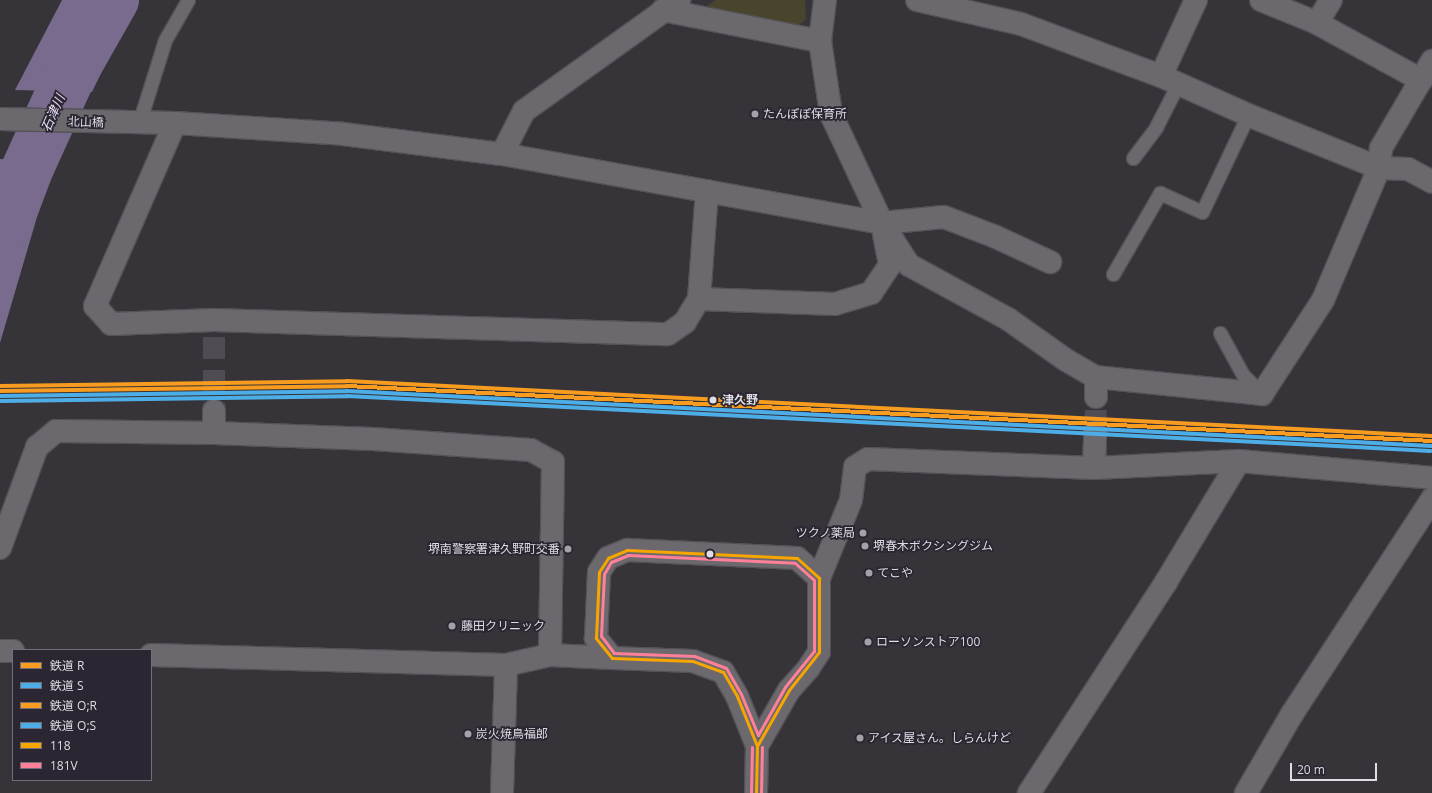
<!DOCTYPE html>
<meta charset="utf-8">
<style>
body{margin:0}
#map{position:relative;width:1432px;height:793px;overflow:hidden;background:#363339;font-family:"Open Sans","Noto Sans JP",sans-serif}
div>[style]{position:absolute}
.green>*{inset:0;background:#49452d}
.water>*{inset:0;background:#796b8e}
.river>*{height:52px;margin:-26px;padding:0 26px;transform-origin:26px;border-radius:26px;background:#796b8e}
.street-tunnel>*{height:22px;margin-top:-11px;transform-origin:0;background:repeating-linear-gradient(90deg,#4f4c53 0 22px,transparent 0 33px)}
.roads{filter:drop-shadow(1px 0 #545257) drop-shadow(-1px 0 #545257) drop-shadow(0 1px #545257) drop-shadow(0 -1px #545257)}
.lane>*{height:13px;margin:-6.5px;padding:0 6.5px;transform-origin:6.5px;border-radius:6.5px;background:#6b696e}
.street>*{height:22px;margin:-11px;padding:0 11px;transform-origin:11px;border-radius:11px;background:#6b696e}
.secondary>*{height:22px;margin:-11px;padding:0 11px;transform-origin:11px;border-radius:11px;background:#6b696e}
.bus-1>*{height:3px;margin:-1.5px;padding:0 1.5px;transform-origin:1.5px;border-radius:1.5px;background:#f7a600}
.bus-2>*{height:3px;margin:-1.5px;padding:0 1.5px;transform-origin:1.5px;border-radius:1.5px;background:#ff8098}
.rail-1>*{height:4px;margin:-2px;padding:0 2px;transform-origin:2px;border-radius:2px;background:#f79c1f}
.rail-2>*{height:4px;margin:-2px;padding:0 2px;transform-origin:2px;border-radius:2px;background:#4daee7}
.rail-3>*{height:4px;margin:-2px;padding:0 2px;transform-origin:2px;border-radius:2px;background:#f79c1f}
.rail-4>*{height:4px;margin:-2px;padding:0 2px;transform-origin:2px;border-radius:2px;background:#4daee7}
.dots>*{width:11px;height:11px;translate:-50% -50%;box-sizing:border-box;border:2px solid #2b2632;border-radius:50%}
span{translate:-50% -50%;white-space:nowrap;text-align:center;line-height:1.15;-webkit-text-stroke:3.5px #2b2632;paint-order:stroke}
.poi-label{font-size:12px;color:#dfdce4}
.left{translate:0 -50%;text-align:left}
.right{translate:-100% -50%;text-align:right}
.street-label{font-size:12px;color:#dfdce4}
.stop-label{font-size:12px;color:#dfdce4;font-weight:700}
.water-label{font-size:13px;color:#e7ddf7;font-style:italic}
.legend{position:absolute;left:12px;top:649px;width:140px;height:132px;box-sizing:border-box;background:#2b2632;border:1px solid #736f79;margin:0;padding:5px 7px;list-style:none;font-size:12px;color:#dfdce4}
.legend li{display:flex;align-items:center;gap:8px;height:20px}
.legend b{width:20px;border:1px solid #736f79}
.scale{position:absolute;left:1290px;top:763px;width:87px;height:18px;box-sizing:border-box;border:2px solid #dfdce4;border-top:0;padding-left:5px;font-size:12px;line-height:14px;white-space:nowrap;color:#dfdce4;-webkit-text-stroke:3px #2b2632;paint-order:stroke}
</style>
<div id="map">
<div class="green">
<div style="clip-path:polygon(716px 0,805px 0,806px 19px,797px 27px,712px 13px,708px 5px)"></div>
</div>
<div class="water">
<div style="clip-path:polygon(62px 0,136px 0,92px 92px,15px 90px)"></div>
<div style="clip-path:polygon(0 159px,58px 161px,37px 217px,0 343px)"></div>
</div>
<div class="river">
<div style="left:0;top:229px;width:167px;rotate:-65.6deg"></div>
<div style="left:69px;top:77px;width:89px;rotate:-60.3deg"></div>
</div>
<div class="street-tunnel">
<div style="left:214px;top:337px;width:74px;rotate:90deg"></div>
<div style="left:1095px;top:432px;width:35px;rotate:-88deg"></div>
</div>
<div class="roads">
<div class="lane">
<div style="left:139px;top:123px;width:87px;rotate:-72.6deg"></div>
<div style="left:165px;top:40px;width:46px;rotate:-60.1deg"></div>
<div style="left:1133px;top:158px;width:39px;rotate:-53deg"></div>
<div style="left:1156px;top:127px;width:48px;rotate:-62.9deg"></div>
<div style="left:1113px;top:274px;width:94px;rotate:-59.9deg"></div>
<div style="left:1160px;top:193px;width:46px;rotate:24.3deg"></div>
<div style="left:1202px;top:212px;width:107px;rotate:-64.6deg"></div>
<div style="left:1220px;top:333px;width:48px;rotate:61.3deg"></div>
<div style="left:1243px;top:375px;width:27px;rotate:45deg"></div>
</div>
<div class="street">
<div style="left:825px;top:0;width:41px;rotate:97deg"></div>
<div style="left:820px;top:41px;width:74px;rotate:81.4deg"></div>
<div style="left:831px;top:114px;width:120px;rotate:64.9deg"></div>
<div style="left:882px;top:223px;width:50px;rotate:57.3deg"></div>
<div style="left:909px;top:265px;width:113px;rotate:28.6deg"></div>
<div style="left:1008px;top:319px;width:71px;rotate:35.3deg"></div>
<div style="left:1066px;top:360px;width:34px;rotate:30deg"></div>
<div style="left:1096px;top:377px;width:20px;rotate:90deg"></div>
<div style="left:917px;top:0;width:107px;rotate:13deg"></div>
<div style="left:1021px;top:24px;width:149px;rotate:20.4deg"></div>
<div style="left:1161px;top:76px;width:95px;rotate:24.1deg"></div>
<div style="left:1248px;top:115px;width:141px;rotate:22deg"></div>
<div style="left:1379px;top:168px;width:29px;rotate:2deg"></div>
<div style="left:1408px;top:169px;width:27px;rotate:28deg"></div>
<div style="left:1261px;top:0;width:61px;rotate:22.3deg"></div>
<div style="left:1317px;top:23px;width:119px;rotate:28.7deg"></div>
<div style="left:663px;top:10px;width:160px;rotate:11.2deg"></div>
<div style="left:1317px;top:23px;width:27px;rotate:-59deg"></div>
<div style="left:1161px;top:76px;width:84px;rotate:-65.3deg"></div>
<div style="left:175px;top:123px;width:200px;rotate:113.6deg"></div>
<div style="left:95px;top:306px;width:24px;rotate:48deg"></div>
<div style="left:111px;top:324px;width:103px;rotate:-2.2deg"></div>
<div style="left:214px;top:320px;width:454px;rotate:1.8deg"></div>
<div style="left:668px;top:334px;width:21px;rotate:-35deg"></div>
<div style="left:685px;top:322px;width:27px;rotate:-59deg"></div>
<div style="left:699px;top:299px;width:108px;rotate:-85.8deg"></div>
<div style="left:502px;top:154px;width:48px;rotate:-62.9deg"></div>
<div style="left:524px;top:111px;width:191px;rotate:-35.6deg"></div>
<div style="left:882px;top:223px;width:62px;rotate:-5.5deg"></div>
<div style="left:944px;top:217px;width:56px;rotate:21deg"></div>
<div style="left:996px;top:237px;width:60px;rotate:24.8deg"></div>
<div style="left:699px;top:299px;width:136px;rotate:2.1deg"></div>
<div style="left:835px;top:304px;width:38px;rotate:-17deg"></div>
<div style="left:871px;top:293px;width:34px;rotate:-56deg"></div>
<div style="left:890px;top:265px;width:32px;rotate:-101deg"></div>
<div style="left:1096px;top:377px;width:167px;rotate:5.8deg"></div>
<div style="left:1262px;top:394px;width:112px;rotate:-57deg"></div>
<div style="left:1323px;top:300px;width:143px;rotate:-67deg"></div>
<div style="left:1379px;top:168px;width:20px;rotate:-84deg"></div>
<div style="left:1381px;top:148px;width:101px;rotate:-59.6deg"></div>
<div style="left:214px;top:433px;width:22px;rotate:-90deg"></div>
<div style="left:1094px;top:468px;width:36px;rotate:-88deg"></div>
<div style="left:0;top:548px;width:108px;rotate:-69.9deg"></div>
<div style="left:37px;top:447px;width:25px;rotate:-40deg"></div>
<div style="left:56px;top:431px;width:158px;rotate:0.7deg"></div>
<div style="left:214px;top:433px;width:159px;rotate:2.2deg"></div>
<div style="left:373px;top:439px;width:158px;rotate:4deg"></div>
<div style="left:531px;top:450px;width:25px;rotate:29deg"></div>
<div style="left:553px;top:462px;width:193px;rotate:90.9deg"></div>
<div style="left:819px;top:578px;width:84px;rotate:-67.7deg"></div>
<div style="left:851px;top:500px;width:33px;rotate:-83deg"></div>
<div style="left:855px;top:467px;width:15px;rotate:-32deg"></div>
<div style="left:868px;top:459px;width:226px;rotate:2.3deg"></div>
<div style="left:1094px;top:468px;width:145px;rotate:-2.8deg"></div>
<div style="left:1239px;top:461px;width:194px;rotate:5deg"></div>
<div style="left:0;top:651px;width:13px"></div>
<div style="left:151px;top:655px;width:355px;rotate:1.6deg"></div>
<div style="left:506px;top:665px;width:45px;rotate:-12.8deg"></div>
<div style="left:550px;top:655px;width:62px;rotate:2.8deg"></div>
<div style="left:502px;top:793px;width:128px;rotate:-88.2deg"></div>
<div style="left:1029px;top:793px;width:252px;rotate:-57deg"></div>
<div style="left:1166px;top:582px;width:141px;rotate:-58.9deg"></div>
<div style="left:1246px;top:793px;width:91px;rotate:-59.8deg"></div>
<div style="left:1292px;top:714px;width:257px;rotate:-56.9deg"></div>
</div>
<div class="secondary">
<div style="left:0;top:119px;width:175px;rotate:1.3deg"></div>
<div style="left:175px;top:123px;width:168px;rotate:3.7deg"></div>
<div style="left:343px;top:134px;width:160px;rotate:7.2deg"></div>
<div style="left:502px;top:154px;width:386px;rotate:10.3deg"></div>
<div style="left:756px;top:793px;width:47px;rotate:-88.8deg"></div>
<div style="left:757px;top:746px;width:54px;rotate:-111.8deg"></div>
<div style="left:737px;top:696px;width:28px;rotate:-120deg"></div>
<div style="left:723px;top:672px;width:32px;rotate:-160deg"></div>
<div style="left:693px;top:661px;width:81px;rotate:-177.9deg"></div>
<div style="left:612px;top:658px;width:26px;rotate:-129deg"></div>
<div style="left:596px;top:638px;width:66px;rotate:-87.4deg"></div>
<div style="left:599px;top:572px;width:17px;rotate:-57deg"></div>
<div style="left:608px;top:558px;width:21px;rotate:-23deg"></div>
<div style="left:627px;top:550px;width:170px;rotate:2.7deg"></div>
<div style="left:797px;top:558px;width:30px;rotate:42deg"></div>
<div style="left:819px;top:578px;width:74px;rotate:90deg"></div>
<div style="left:819px;top:652px;width:20px;rotate:123deg"></div>
<div style="left:808px;top:669px;width:28px;rotate:132deg"></div>
<div style="left:789px;top:690px;width:64px;rotate:119.7deg"></div>
</div>
</div>
<div class="bus-1">
<div style="left:627px;top:550px;width:170px;rotate:2.7deg"></div>
<div style="left:797px;top:558px;width:30px;rotate:42deg"></div>
<div style="left:819px;top:578px;width:74px;rotate:90deg"></div>
<div style="left:819px;top:652px;width:48px;rotate:128.3deg"></div>
<div style="left:789px;top:690px;width:64px;rotate:119.7deg"></div>
<div style="left:757px;top:746px;width:54px;rotate:-111.8deg"></div>
<div style="left:737px;top:696px;width:28px;rotate:-120deg"></div>
<div style="left:723px;top:672px;width:32px;rotate:-160deg"></div>
<div style="left:693px;top:661px;width:81px;rotate:-177.9deg"></div>
<div style="left:612px;top:658px;width:26px;rotate:-129deg"></div>
<div style="left:596px;top:638px;width:66px;rotate:-87.4deg"></div>
<div style="left:599px;top:572px;width:17px;rotate:-57deg"></div>
<div style="left:608px;top:558px;width:21px;rotate:-23deg"></div>
<div style="left:756px;top:793px;width:47px;rotate:-88.8deg"></div>
</div>
<div class="bus-2">
<div style="left:628px;top:555px;width:167px;rotate:2.7deg"></div>
<div style="left:795px;top:563px;width:25px;rotate:42deg"></div>
<div style="left:814px;top:580px;width:71px;rotate:90deg"></div>
<div style="left:814px;top:651px;width:46px;rotate:128.9deg"></div>
<div style="left:785px;top:687px;width:55px;rotate:119.4deg"></div>
<div style="left:758px;top:735px;width:44px;rotate:-112.5deg"></div>
<div style="left:741px;top:694px;width:30px;rotate:-120deg"></div>
<div style="left:726px;top:668px;width:34px;rotate:-159deg"></div>
<div style="left:694px;top:656px;width:80px;rotate:-177.9deg"></div>
<div style="left:614px;top:653px;width:21px;rotate:-127deg"></div>
<div style="left:601px;top:636px;width:62px;rotate:-87.2deg"></div>
<div style="left:604px;top:574px;width:14px;rotate:-60deg"></div>
<div style="left:611px;top:562px;width:18px;rotate:-22deg"></div>
<div style="left:751px;top:793px;width:46px;rotate:-88.8deg"></div>
<div style="left:761px;top:793px;width:46px;rotate:-88.8deg"></div>
</div>
<div class="rail-1">
<div style="left:0;top:391px;width:347px;rotate:-0.8deg"></div>
<div style="left:347px;top:386px;width:1086px;rotate:2.9deg"></div>
</div>
<div class="rail-2">
<div style="left:0;top:396px;width:347px;rotate:-0.8deg"></div>
<div style="left:347px;top:391px;width:1086px;rotate:2.9deg"></div>
</div>
<div class="rail-3">
<div style="left:0;top:386px;width:347px;rotate:-0.8deg"></div>
<div style="left:347px;top:381px;width:1086px;rotate:2.9deg"></div>
</div>
<div class="rail-4">
<div style="left:0;top:401px;width:347px;rotate:-0.8deg"></div>
<div style="left:347px;top:396px;width:1085px;rotate:2.9deg"></div>
</div>
<div class="dots">
<div style="left:755px;top:114px;background:#a4a1a8"></div>
<div style="left:713px;top:400px;background:#dfdce4"></div>
<div style="left:863px;top:533px;background:#a4a1a8"></div>
<div style="left:865px;top:546px;background:#a4a1a8"></div>
<div style="left:568px;top:549px;background:#a4a1a8"></div>
<div style="left:710px;top:554px;background:#dfdce4"></div>
<div style="left:869px;top:573px;background:#a4a1a8"></div>
<div style="left:452px;top:626px;background:#a4a1a8"></div>
<div style="left:868px;top:642px;background:#a4a1a8"></div>
<div style="left:468px;top:734px;background:#a4a1a8"></div>
<div style="left:860px;top:738px;background:#a4a1a8"></div>
</div>
<div class="poi-label">
<span class="left" style="left:763px;top:114px">たんぽぽ保育所</span>
<span class="right" style="left:855px;top:533px">ツクノ薬局</span>
<span class="left" style="left:873px;top:546px">堺春木ボクシングジム</span>
<span class="right" style="left:560px;top:549px">堺南警察署津久野町交番</span>
<span class="left" style="left:877px;top:573px">てこや</span>
<span class="left" style="left:461px;top:626px">藤田クリニック</span>
<span class="left" style="left:876px;top:642px">ローソンストア100</span>
<span class="left" style="left:476px;top:734px">炭火焼鳥福郎</span>
<span class="left" style="left:868px;top:738px">アイス屋さん。しらんけど</span>
</div>
<div class="street-label">
<span style="left:86px;top:122px;rotate:2deg">北山橋</span>
</div>
<div class="stop-label">
<span class="left" style="left:722px;top:400px">津久野</span>
</div>
<div class="water-label">
<span style="left:53px;top:113px;rotate:-66deg">石津川</span>
</div>
<ul class="legend">
<li><b style="height:5px;background:#f79c1f"></b>鉄道 R</li>
<li><b style="height:5px;background:#4daee7"></b>鉄道 S</li>
<li><b style="height:5px;background:#f79c1f"></b>鉄道 O;R</li>
<li><b style="height:5px;background:#4daee7"></b>鉄道 O;S</li>
<li><b style="height:5px;background:#f7a600"></b>118</li>
<li><b style="height:5px;background:#ff8098"></b>181V</li>
</ul>
<div class="scale">20 m</div>
</div>
